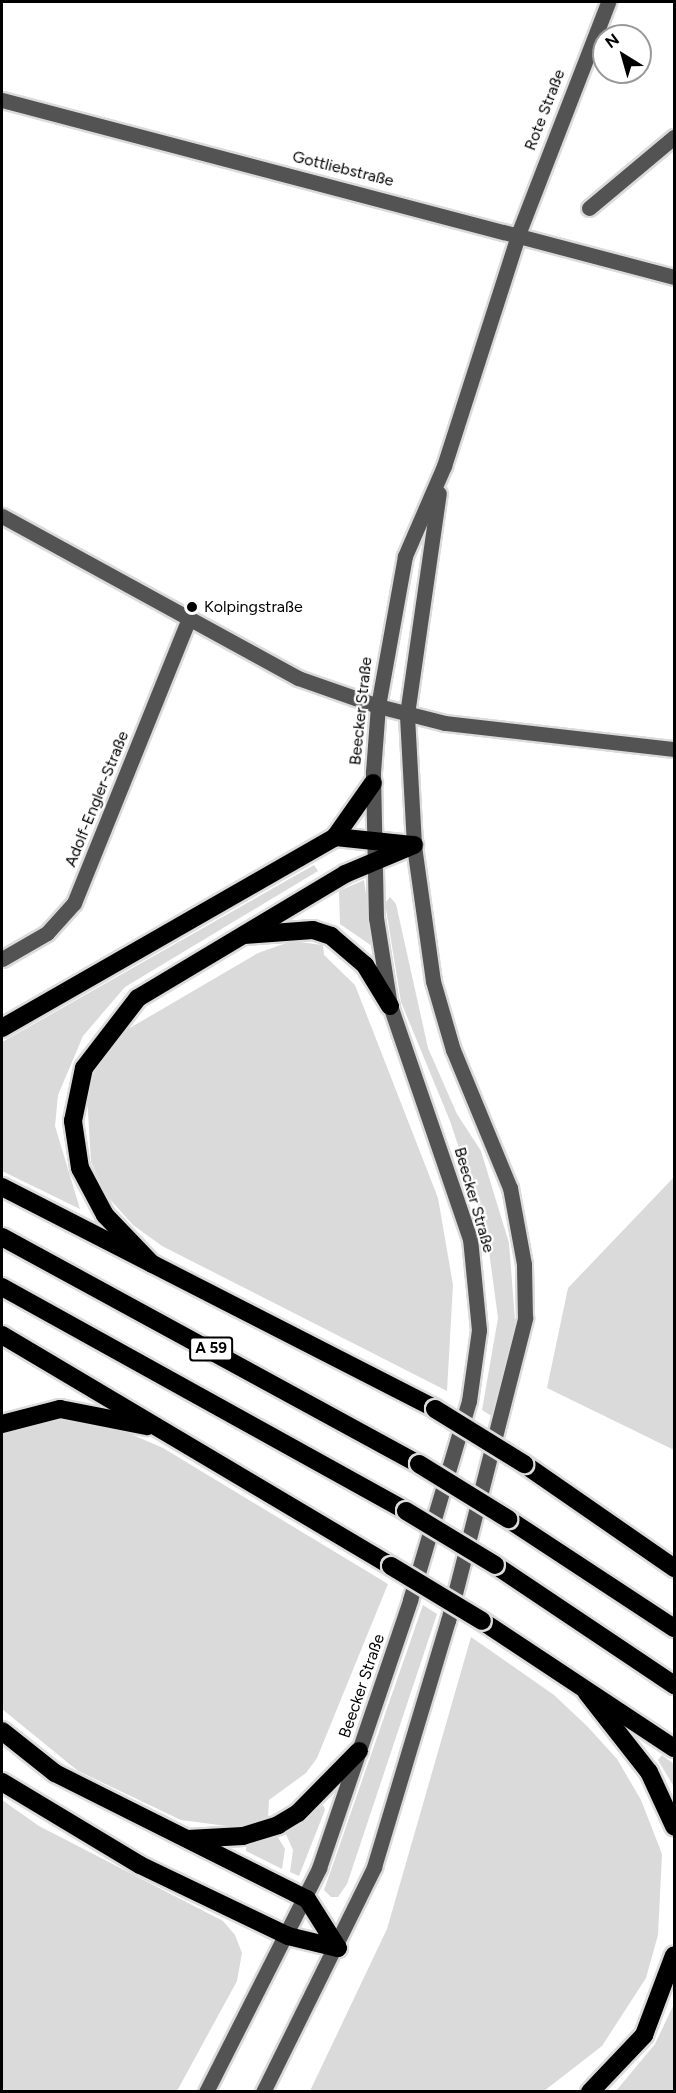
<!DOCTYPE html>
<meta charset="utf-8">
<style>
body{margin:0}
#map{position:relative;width:676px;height:2093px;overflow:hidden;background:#fff;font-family:Figtree,sans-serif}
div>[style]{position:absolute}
.green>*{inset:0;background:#dadada}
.roads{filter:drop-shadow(2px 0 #dbdbdb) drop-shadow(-2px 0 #dbdbdb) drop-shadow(0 2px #dbdbdb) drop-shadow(0 -2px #dbdbdb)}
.minor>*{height:15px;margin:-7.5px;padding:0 7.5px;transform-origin:7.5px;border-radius:7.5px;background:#535353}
.highway>*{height:18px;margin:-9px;padding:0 9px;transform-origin:9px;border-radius:9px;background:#000}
.bridges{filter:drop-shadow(2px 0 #dbdbdb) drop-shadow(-2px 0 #dbdbdb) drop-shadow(0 2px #dbdbdb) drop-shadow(0 -2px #dbdbdb)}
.highway-bridge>*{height:18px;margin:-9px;padding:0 9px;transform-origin:9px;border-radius:9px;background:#000}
.dots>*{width:16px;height:16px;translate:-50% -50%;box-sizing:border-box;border:3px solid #fff;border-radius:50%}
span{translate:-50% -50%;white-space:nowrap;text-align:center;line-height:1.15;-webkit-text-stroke:4.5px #fff;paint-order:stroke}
.shield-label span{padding:2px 4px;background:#fff;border:2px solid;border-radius:4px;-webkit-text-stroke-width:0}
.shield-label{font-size:15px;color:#000;font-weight:700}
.street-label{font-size:16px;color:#000}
.poi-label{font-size:16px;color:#000}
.left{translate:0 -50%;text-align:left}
.frame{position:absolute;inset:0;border:3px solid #000;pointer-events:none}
.north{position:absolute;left:592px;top:24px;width:60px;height:60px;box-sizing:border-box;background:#fff;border:2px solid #999;border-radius:50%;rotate:323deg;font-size:16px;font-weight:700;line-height:24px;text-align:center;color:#000}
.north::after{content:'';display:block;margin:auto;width:21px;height:27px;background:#000;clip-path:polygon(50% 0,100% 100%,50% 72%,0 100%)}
</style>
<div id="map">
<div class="green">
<div style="clip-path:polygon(314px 865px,318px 871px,125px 987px,83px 1036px,58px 1095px,55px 1126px,80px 1209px,2px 1171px,2px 1042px)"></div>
<div style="clip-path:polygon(364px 880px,373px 943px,372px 946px,340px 924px,339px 891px)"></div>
<div style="clip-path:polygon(390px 897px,396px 904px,428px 1048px,457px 1114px,481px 1151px,509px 1243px,515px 1320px,506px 1379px,493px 1417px,482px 1410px,498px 1318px,486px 1229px,450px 1121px,401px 1002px,385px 903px)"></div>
<div style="clip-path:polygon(292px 941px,323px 945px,324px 955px,355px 985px,438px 1198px,453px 1285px,447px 1391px,162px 1246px,133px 1225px,106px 1195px,91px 1162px,87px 1096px,98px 1062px,118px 1035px,258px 953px)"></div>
<div style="clip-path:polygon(674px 1177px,674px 1450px,547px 1388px,568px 1288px)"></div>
<div style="clip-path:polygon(59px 1417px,117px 1428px,163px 1448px,388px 1584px,317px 1758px,306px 1773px,269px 1800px,268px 1818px,234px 1827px,181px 1820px,78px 1771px,2px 1709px,2px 1434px)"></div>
<div style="clip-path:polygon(423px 1605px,437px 1614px,347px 1884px,338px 1897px,331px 1897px,324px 1890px)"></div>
<div style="clip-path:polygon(471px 1637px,554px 1695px,587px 1726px,617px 1759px,641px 1800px,662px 1854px,658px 1935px,646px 1978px,602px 2046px,544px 2091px,310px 2091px,387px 1929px)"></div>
<div style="clip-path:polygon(662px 1755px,674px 1764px,674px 1787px,658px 1760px)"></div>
<div style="clip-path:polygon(2px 1800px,39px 1826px,223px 1921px,235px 1935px,242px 1953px,237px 1981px,177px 2091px,2px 2091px)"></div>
<div style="clip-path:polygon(323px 1805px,325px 1810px,299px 1876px,290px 1872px,293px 1850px,285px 1832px)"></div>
<div style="clip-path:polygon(277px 1836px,285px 1849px,282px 1869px,246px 1851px,246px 1846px)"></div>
<div style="clip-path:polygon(674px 2004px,674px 2091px,616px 2091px,655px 2044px)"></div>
</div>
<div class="roads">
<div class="minor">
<div style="left:2px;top:100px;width:695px;rotate:14.76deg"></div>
<div style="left:589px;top:208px;width:111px;rotate:-39.9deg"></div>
<div style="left:2px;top:516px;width:337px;rotate:28.7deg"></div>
<div style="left:298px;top:678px;width:85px;rotate:19.3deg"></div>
<div style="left:378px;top:706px;width:69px;rotate:14.2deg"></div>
<div style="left:445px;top:723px;width:230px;rotate:6.5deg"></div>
<div style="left:2px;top:959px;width:52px;rotate:-30deg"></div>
<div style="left:47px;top:933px;width:40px;rotate:-48deg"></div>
<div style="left:74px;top:903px;width:304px;rotate:-68deg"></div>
<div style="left:206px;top:2092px;width:251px;rotate:-63.2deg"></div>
<div style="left:319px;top:1868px;width:283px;rotate:-71.2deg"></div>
<div style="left:410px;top:1600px;width:208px;rotate:-73.5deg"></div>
<div style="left:469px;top:1401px;width:72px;rotate:-82deg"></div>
<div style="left:479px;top:1330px;width:91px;rotate:-95.6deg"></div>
<div style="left:470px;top:1239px;width:246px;rotate:-108.9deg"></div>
<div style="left:390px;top:1006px;width:89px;rotate:-99deg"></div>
<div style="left:376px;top:918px;width:146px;rotate:-91.2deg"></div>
<div style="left:373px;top:772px;width:66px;rotate:-85.7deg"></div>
<div style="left:378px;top:706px;width:152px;rotate:-79.8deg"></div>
<div style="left:405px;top:556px;width:98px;rotate:-66.6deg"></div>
<div style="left:444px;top:466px;width:246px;rotate:-72.2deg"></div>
<div style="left:519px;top:232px;width:247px;rotate:-68.8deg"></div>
<div style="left:263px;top:2092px;width:251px;rotate:-63.7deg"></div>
<div style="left:374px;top:1867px;width:257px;rotate:-73.3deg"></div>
<div style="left:448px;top:1621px;width:313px;rotate:-75.7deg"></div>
<div style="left:525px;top:1318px;width:54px;rotate:-91.1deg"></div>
<div style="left:524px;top:1264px;width:77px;rotate:-100.4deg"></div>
<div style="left:510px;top:1188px;width:149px;rotate:-112.4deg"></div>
<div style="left:453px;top:1050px;width:72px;rotate:-106.2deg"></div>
<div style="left:433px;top:981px;width:137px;rotate:-98deg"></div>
<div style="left:414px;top:845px;width:131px;rotate:-93.1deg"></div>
<div style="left:407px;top:714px;width:223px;rotate:-81.8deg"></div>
</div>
<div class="highway">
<div style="left:335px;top:837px;width:78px;rotate:5.9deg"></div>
<div style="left:244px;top:935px;width:69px;rotate:-4.1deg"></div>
<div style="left:313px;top:930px;width:19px;rotate:18deg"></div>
<div style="left:331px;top:936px;width:45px;rotate:40.5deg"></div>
<div style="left:365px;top:965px;width:48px;rotate:58.6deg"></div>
<div style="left:2px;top:1028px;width:384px;rotate:-29.8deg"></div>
<div style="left:335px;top:837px;width:66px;rotate:-54.9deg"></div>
<div style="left:2px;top:1187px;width:487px;rotate:27.1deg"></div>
<div style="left:2px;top:1237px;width:475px;rotate:28.6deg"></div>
<div style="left:152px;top:1264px;width:68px;rotate:-133.8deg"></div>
<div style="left:105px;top:1215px;width:53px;rotate:-118deg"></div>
<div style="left:80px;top:1168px;width:48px;rotate:-98.5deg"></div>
<div style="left:73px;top:1121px;width:54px;rotate:-78.3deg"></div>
<div style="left:84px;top:1068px;width:88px;rotate:-52.4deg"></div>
<div style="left:138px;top:998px;width:241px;rotate:-30.9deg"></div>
<div style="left:345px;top:874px;width:75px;rotate:-22.8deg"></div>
<div style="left:2px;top:1287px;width:462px;rotate:29deg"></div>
<div style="left:2px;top:1335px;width:452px;rotate:30.7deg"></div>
<div style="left:2px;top:1424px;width:60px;rotate:-14.5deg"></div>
<div style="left:60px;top:1409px;width:89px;rotate:11.1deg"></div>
<div style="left:524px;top:1464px;width:183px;rotate:34.7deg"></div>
<div style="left:508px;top:1519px;width:199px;rotate:33.3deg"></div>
<div style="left:495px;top:1565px;width:216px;rotate:33.8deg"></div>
<div style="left:482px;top:1621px;width:230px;rotate:33.5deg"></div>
<div style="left:587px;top:1693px;width:100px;rotate:51.9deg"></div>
<div style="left:649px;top:1772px;width:60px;rotate:65.2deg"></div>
<div style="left:2px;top:1731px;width:68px;rotate:38.4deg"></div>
<div style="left:55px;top:1773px;width:282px;rotate:26.6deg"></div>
<div style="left:307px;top:1899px;width:58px;rotate:57.7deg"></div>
<div style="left:2px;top:1782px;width:161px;rotate:31deg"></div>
<div style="left:140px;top:1865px;width:164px;rotate:25.6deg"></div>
<div style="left:288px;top:1936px;width:51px;rotate:13.5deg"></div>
<div style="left:188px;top:1839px;width:55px;rotate:-3.1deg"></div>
<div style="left:243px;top:1836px;width:37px;rotate:-17deg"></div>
<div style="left:278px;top:1825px;width:23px;rotate:-31deg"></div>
<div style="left:298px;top:1813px;width:87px;rotate:-45.5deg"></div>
<div style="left:590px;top:2092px;width:79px;rotate:-46.5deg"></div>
<div style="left:644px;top:2035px;width:85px;rotate:-69.4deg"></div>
</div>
</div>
<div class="bridges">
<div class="highway-bridge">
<div style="left:435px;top:1409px;width:105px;rotate:31.7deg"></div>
<div style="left:419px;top:1464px;width:105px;rotate:31.7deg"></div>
<div style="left:406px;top:1511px;width:104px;rotate:31.2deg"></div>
<div style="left:391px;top:1566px;width:106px;rotate:31.1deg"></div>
</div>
</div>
<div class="dots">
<div style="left:192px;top:607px;background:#000"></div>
</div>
<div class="shield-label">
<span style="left:211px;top:1349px">A 59</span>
</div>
<div class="street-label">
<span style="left:545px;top:110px;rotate:-69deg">Rote Straße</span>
<span style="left:343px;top:169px;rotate:14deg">Gottliebstraße</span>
<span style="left:361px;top:711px;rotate:-84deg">Beecker Straße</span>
<span style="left:97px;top:799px;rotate:-68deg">Adolf-Engler-Straße</span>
<span style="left:474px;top:1200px;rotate:74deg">Beecker Straße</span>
<span style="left:362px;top:1686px;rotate:-71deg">Beecker Straße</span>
</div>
<div class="poi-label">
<span class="left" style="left:204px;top:607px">Kolpingstraße</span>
</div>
<div class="frame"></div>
<div class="north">N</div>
</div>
